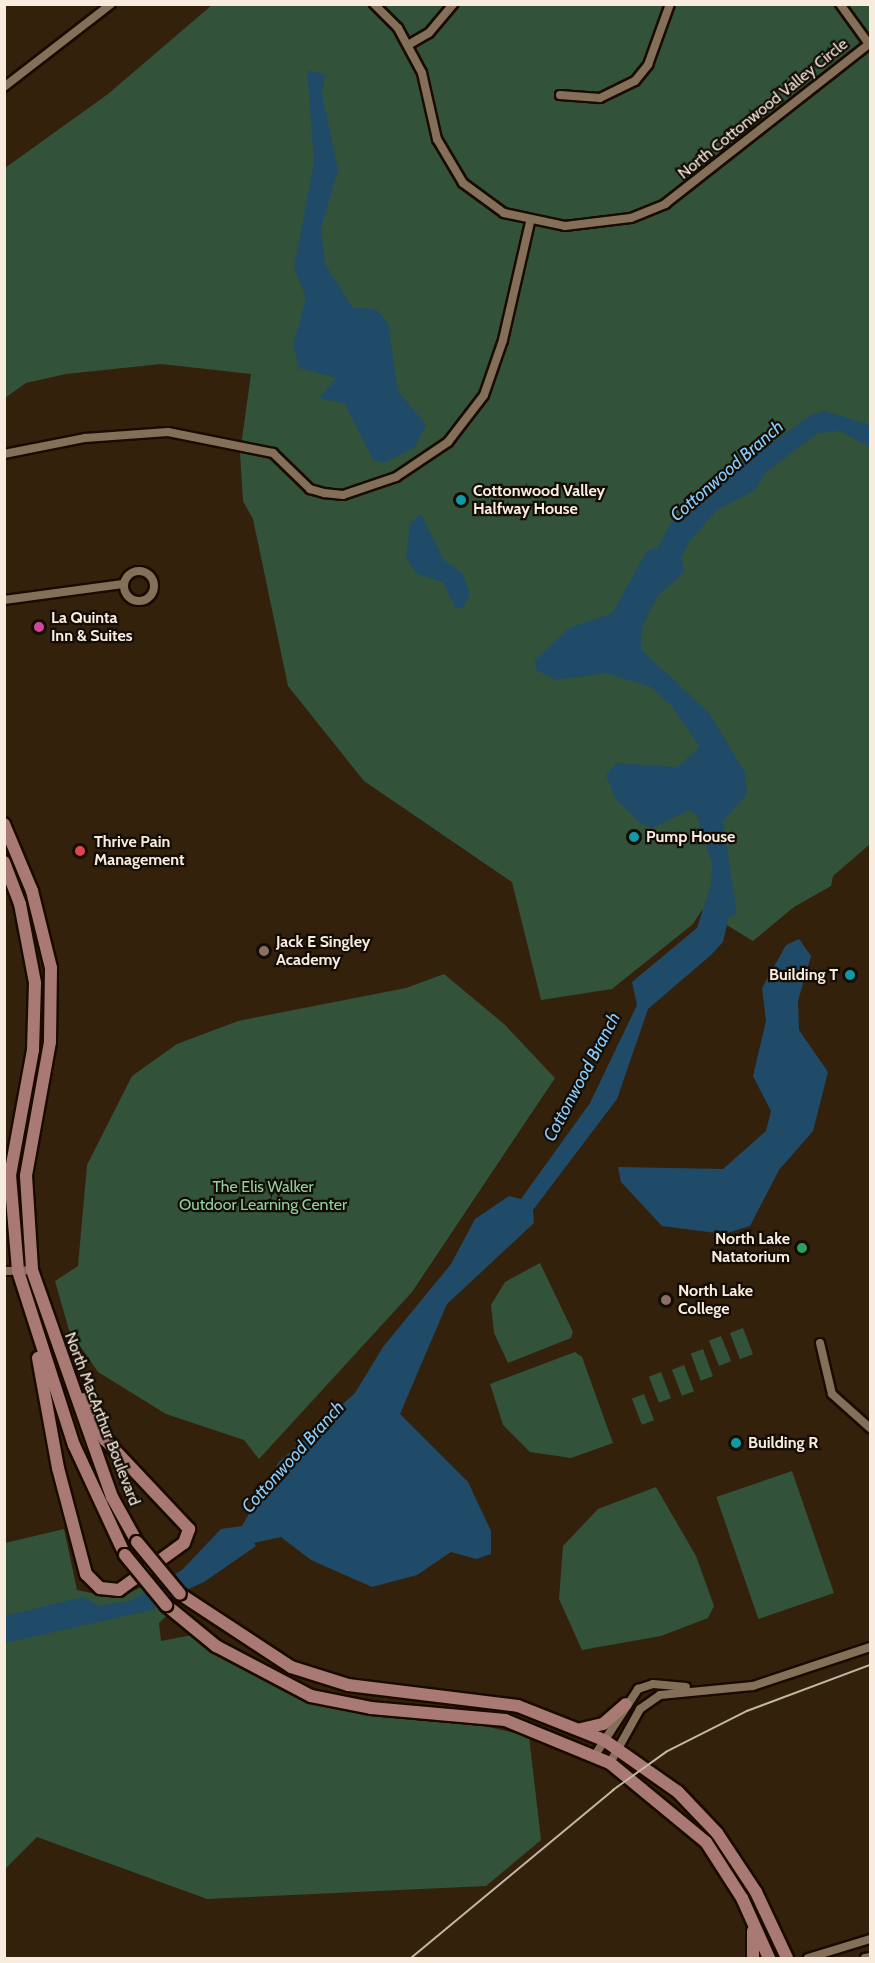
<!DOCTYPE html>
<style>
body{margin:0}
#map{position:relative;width:875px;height:1963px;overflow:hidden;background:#33210c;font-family:Cabin,sans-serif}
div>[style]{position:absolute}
.green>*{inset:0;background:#32533a;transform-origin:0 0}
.water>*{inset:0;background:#1f4b68}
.roads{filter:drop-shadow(2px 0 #1a0a00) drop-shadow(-2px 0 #1a0a00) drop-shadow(0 2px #1a0a00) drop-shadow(0 -2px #1a0a00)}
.minor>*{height:8px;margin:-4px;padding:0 4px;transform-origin:4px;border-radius:4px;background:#846f58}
.minor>.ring{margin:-4px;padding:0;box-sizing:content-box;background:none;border:8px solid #846f58;border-radius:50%}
.secondary>*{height:12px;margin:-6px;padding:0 6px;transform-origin:6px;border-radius:6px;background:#a97a73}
.tram>*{height:1.5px;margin:-0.75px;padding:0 0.75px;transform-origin:0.75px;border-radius:0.75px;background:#c4b7a8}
.bridges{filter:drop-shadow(2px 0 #1a0a00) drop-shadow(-2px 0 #1a0a00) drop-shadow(0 2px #1a0a00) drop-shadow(0 -2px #1a0a00)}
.secondary-bridge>*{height:12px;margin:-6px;padding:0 6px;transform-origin:6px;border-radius:6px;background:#a97a73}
.dots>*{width:16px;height:16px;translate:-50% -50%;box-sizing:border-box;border:3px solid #140d05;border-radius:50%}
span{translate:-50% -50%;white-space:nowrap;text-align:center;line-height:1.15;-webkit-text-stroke:4.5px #140d05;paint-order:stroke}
.street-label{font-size:16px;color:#f8ecdf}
.poi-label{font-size:16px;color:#f8ecdf;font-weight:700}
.left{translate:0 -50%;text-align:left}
.right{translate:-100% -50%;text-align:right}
.park-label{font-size:16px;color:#8ed19e}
.water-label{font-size:18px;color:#87cdfe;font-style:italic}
.frame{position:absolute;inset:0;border:6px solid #f8ecdf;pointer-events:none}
</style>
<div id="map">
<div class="green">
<div style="clip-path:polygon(212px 5px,870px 5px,870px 844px,833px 876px,831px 886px,794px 907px,753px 941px,702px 910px,693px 924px,612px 989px,541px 1000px,512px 882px,364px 781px,288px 686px,253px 519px,243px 501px,240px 453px,251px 374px,161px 364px,66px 374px,26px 383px,5px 398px,5px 168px,108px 94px)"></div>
<div style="clip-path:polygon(444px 974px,504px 1024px,555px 1078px,412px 1292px,259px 1459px,244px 1440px,166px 1414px,98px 1372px,69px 1330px,55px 1281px,78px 1266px,87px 1165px,132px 1076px,177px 1044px,238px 1021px,406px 988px)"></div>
<div style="clip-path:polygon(540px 1263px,573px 1332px,571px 1338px,508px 1363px,494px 1333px,491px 1305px,505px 1282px)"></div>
<div style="left:743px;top:1328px;width:28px;height:14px;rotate:69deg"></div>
<div style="left:721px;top:1336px;width:27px;height:13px;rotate:68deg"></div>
<div style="left:703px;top:1349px;width:29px;height:13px;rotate:70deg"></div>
<div style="clip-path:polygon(575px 1352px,582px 1357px,613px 1443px,571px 1458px,530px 1452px,503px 1425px,490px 1384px)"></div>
<div style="left:684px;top:1365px;width:28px;height:13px;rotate:69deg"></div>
<div style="left:661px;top:1372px;width:28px;height:13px;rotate:69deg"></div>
<div style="left:644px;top:1394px;width:28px;height:13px;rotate:69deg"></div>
<div style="left:792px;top:1471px;width:129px;height:80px;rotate:71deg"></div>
<div style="clip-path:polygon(656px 1487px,696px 1556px,714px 1606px,708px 1618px,661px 1636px,582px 1650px,559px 1599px,563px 1546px,598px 1509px)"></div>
<div style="clip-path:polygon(64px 1529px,77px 1590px,116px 1598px,142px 1587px,168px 1614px,159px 1623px,161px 1641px,192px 1635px,282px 1690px,341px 1710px,465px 1722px,529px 1736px,541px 1840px,486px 1886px,207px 1899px,37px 1837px,5px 1869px,5px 1543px)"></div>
</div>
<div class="water">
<div style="clip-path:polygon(307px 70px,325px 74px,322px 94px,338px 170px,321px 228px,325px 264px,353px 308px,376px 309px,388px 323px,398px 391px,426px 425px,414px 448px,384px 463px,373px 460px,345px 404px,319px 398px,336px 378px,299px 368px,293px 345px,306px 298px,294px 267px,314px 163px)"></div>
<div style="clip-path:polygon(825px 411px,870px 425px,870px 447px,840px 431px,818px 433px,765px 473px,755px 490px,717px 510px,689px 542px,681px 558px,685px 571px,657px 597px,642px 627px,641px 649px,709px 713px,745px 773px,747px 794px,723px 821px,737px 914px,729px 916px,723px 942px,711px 955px,648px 1009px,617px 1099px,533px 1210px,534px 1223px,447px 1304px,400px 1414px,468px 1482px,491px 1531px,491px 1554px,476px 1559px,451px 1552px,417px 1575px,372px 1587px,311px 1560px,281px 1537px,254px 1543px,256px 1546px,204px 1582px,154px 1605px,156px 1609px,5px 1643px,5px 1616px,83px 1597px,99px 1606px,130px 1601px,182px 1570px,221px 1529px,242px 1526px,279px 1462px,355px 1393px,383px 1347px,451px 1264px,475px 1219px,509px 1196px,521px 1199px,590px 1103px,637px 1005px,632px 982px,697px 928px,711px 884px,712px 863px,697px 816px,690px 810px,652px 828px,640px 823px,615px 798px,606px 775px,616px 763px,677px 767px,700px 747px,671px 705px,649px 686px,605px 673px,556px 680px,536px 670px,535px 660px,569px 628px,612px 613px,647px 551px,658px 547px,671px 523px,699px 495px,811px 415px)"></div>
<div style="clip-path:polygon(421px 514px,443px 559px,463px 574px,470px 595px,463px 608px,455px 608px,443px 582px,417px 574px,406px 557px,410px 523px)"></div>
<div style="clip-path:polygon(799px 939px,811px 956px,798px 1001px,799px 1030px,828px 1072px,813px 1131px,779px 1170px,750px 1226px,724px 1234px,662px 1226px,621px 1182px,618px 1167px,723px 1169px,766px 1131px,771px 1111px,753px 1076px,766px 1021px,762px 988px,786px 945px)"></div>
</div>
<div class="roads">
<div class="minor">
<div style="left:374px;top:4px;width:34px;rotate:45deg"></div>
<div style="left:398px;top:28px;width:51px;rotate:61.9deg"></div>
<div style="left:422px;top:73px;width:68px;rotate:77.2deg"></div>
<div style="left:437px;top:139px;width:51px;rotate:59.4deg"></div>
<div style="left:463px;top:183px;width:51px;rotate:36.2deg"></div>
<div style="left:504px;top:213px;width:62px;rotate:12deg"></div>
<div style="left:565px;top:226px;width:66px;rotate:-6.9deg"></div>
<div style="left:631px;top:218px;width:37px;rotate:-22deg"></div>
<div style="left:665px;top:204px;width:261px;rotate:-38.1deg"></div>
<div style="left:840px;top:4px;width:49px;rotate:54.1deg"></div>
<div style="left:408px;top:45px;width:24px;rotate:-30deg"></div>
<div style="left:429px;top:33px;width:38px;rotate:-50deg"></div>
<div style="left:4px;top:87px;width:135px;rotate:-37.8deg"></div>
<div style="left:560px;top:95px;width:40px;rotate:4.3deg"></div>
<div style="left:600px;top:98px;width:39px;rotate:-26deg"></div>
<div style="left:635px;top:81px;width:21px;rotate:-51deg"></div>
<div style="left:648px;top:65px;width:65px;rotate:-70.2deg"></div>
<div style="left:4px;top:454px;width:83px;rotate:-11.2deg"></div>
<div style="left:85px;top:438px;width:83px;rotate:-4.1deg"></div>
<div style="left:168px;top:432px;width:107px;rotate:11.3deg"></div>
<div style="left:273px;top:453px;width:52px;rotate:44.2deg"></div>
<div style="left:310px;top:489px;width:15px;rotate:16deg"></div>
<div style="left:324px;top:493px;width:19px;rotate:6deg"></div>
<div style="left:343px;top:495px;width:56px;rotate:-18.8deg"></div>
<div style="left:396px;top:477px;width:63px;rotate:-33.9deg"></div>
<div style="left:448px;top:442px;width:59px;rotate:-52.5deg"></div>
<div style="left:484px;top:395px;width:58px;rotate:-70.9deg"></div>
<div style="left:503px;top:340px;width:121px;rotate:-77.1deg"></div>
<div class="ring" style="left:124px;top:571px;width:22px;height:22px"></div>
<div style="left:4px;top:600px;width:120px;rotate:-7.7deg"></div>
<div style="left:4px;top:1271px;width:28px;rotate:-2deg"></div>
<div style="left:820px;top:1343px;width:52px;rotate:76.8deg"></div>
<div style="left:832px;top:1394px;width:51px;rotate:41.8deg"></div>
<div style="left:595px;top:1755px;width:79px;rotate:-56.9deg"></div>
<div style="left:638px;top:1689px;width:16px;rotate:-18deg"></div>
<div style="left:653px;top:1684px;width:33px;rotate:5deg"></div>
<div style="left:610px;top:1763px;width:62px;rotate:-60.9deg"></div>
<div style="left:640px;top:1709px;width:24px;rotate:-35deg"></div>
<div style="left:660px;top:1695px;width:93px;rotate:-5.5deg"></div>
<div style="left:753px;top:1686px;width:123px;rotate:-18.4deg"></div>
<div style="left:808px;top:1958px;width:65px;rotate:-17deg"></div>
<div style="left:865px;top:1958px;width:5px;rotate:-11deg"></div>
</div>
<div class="secondary">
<div style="left:4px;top:824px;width:73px;rotate:67.3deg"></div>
<div style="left:32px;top:891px;width:79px;rotate:76.1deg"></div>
<div style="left:51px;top:968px;width:74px;rotate:90.8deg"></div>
<div style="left:50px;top:1042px;width:136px;rotate:100.2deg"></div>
<div style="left:26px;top:1176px;width:94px;rotate:86.3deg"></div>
<div style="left:32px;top:1270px;width:241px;rotate:70.6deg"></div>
<div style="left:112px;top:1497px;width:51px;rotate:60.9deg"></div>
<div style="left:4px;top:862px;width:45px;rotate:69.1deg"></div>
<div style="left:20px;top:904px;width:80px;rotate:79.2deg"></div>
<div style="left:35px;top:983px;width:67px;rotate:91.7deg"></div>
<div style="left:33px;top:1050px;width:127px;rotate:100.4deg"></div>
<div style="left:10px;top:1175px;width:96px;rotate:85.2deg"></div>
<div style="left:18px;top:1271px;width:183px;rotate:72.2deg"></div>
<div style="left:74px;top:1445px;width:121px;rotate:65.1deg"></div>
<div style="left:38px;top:1358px;width:112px;rotate:79.7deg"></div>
<div style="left:58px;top:1468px;width:110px;rotate:75.2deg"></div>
<div style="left:86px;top:1574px;width:20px;rotate:45deg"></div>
<div style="left:100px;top:1588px;width:19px;rotate:6deg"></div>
<div style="left:119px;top:1590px;width:80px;rotate:-35.9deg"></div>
<div style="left:184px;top:1543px;width:15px;rotate:-70deg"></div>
<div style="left:189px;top:1529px;width:122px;rotate:-133.3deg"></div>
<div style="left:105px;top:1440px;width:46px;rotate:-117.1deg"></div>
<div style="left:180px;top:1594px;width:133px;rotate:33.3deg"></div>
<div style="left:291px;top:1667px;width:60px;rotate:17.5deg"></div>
<div style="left:348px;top:1685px;width:171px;rotate:7deg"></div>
<div style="left:518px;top:1706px;width:92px;rotate:21.6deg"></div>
<div style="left:604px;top:1740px;width:90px;rotate:35.1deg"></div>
<div style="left:678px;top:1792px;width:57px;rotate:46.4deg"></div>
<div style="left:717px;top:1833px;width:71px;rotate:56.5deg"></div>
<div style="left:756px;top:1892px;width:73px;rotate:64.8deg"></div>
<div style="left:166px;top:1605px;width:65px;rotate:39.4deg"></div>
<div style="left:216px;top:1646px;width:107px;rotate:27.8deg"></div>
<div style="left:311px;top:1696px;width:61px;rotate:11.3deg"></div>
<div style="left:371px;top:1708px;width:135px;rotate:5.1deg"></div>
<div style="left:505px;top:1720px;width:113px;rotate:22.3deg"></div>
<div style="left:610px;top:1763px;width:124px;rotate:39.5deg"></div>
<div style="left:706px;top:1842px;width:67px;rotate:57.3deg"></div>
<div style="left:742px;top:1898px;width:66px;rotate:65.8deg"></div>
<div style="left:581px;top:1729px;width:23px;rotate:-13deg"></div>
<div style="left:603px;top:1724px;width:30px;rotate:-41deg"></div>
<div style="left:753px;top:1931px;width:27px;rotate:90deg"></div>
</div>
</div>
<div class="tram">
<div style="left:411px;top:1958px;width:263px;rotate:-39.7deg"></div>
<div style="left:613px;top:1790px;width:65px;rotate:-35.6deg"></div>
<div style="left:666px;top:1752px;width:91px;rotate:-26.8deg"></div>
<div style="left:747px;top:1711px;width:131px;rotate:-20.5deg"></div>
</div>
<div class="bridges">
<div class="secondary-bridge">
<div style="left:137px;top:1542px;width:67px;rotate:50.4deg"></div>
<div style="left:125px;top:1555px;width:65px;rotate:50.6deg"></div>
</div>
</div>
<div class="dots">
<div style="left:461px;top:500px;background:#0f9aa8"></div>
<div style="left:39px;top:627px;background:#d1479c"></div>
<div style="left:634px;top:837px;background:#0f9aa8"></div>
<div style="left:80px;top:851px;background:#e0444e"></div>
<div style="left:264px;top:951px;background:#8d6e63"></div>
<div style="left:850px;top:975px;background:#0f9aa8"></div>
<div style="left:802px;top:1248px;background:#2e9e5b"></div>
<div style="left:666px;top:1300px;background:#8d6e63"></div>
<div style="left:736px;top:1443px;background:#0f9aa8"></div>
</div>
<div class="street-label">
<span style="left:763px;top:109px;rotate:-39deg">North Cottonwood Valley Circle</span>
<span style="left:102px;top:1419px;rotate:69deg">North MacArthur Boulevard</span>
</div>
<div class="poi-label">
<span class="left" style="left:473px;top:500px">Cottonwood Valley<br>Halfway House</span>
<span class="left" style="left:51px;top:627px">La Quinta<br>Inn &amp; Suites</span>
<span class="left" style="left:646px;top:837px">Pump House</span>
<span class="left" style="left:94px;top:851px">Thrive Pain<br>Management</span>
<span class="left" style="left:276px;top:951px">Jack E Singley<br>Academy</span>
<span class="right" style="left:838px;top:975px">Building T</span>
<span class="right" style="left:790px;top:1248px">North Lake<br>Natatorium</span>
<span class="left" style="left:678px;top:1300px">North Lake<br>College</span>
<span class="left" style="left:748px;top:1443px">Building R</span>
</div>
<div class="park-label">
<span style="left:263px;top:1196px">The Elis Walker<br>Outdoor Learning Center</span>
</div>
<div class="water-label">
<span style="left:727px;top:471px;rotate:-41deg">Cottonwood Branch</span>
<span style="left:582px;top:1077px;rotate:-62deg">Cottonwood Branch</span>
<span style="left:293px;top:1457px;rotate:-48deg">Cottonwood Branch</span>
</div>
<div class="frame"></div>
</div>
